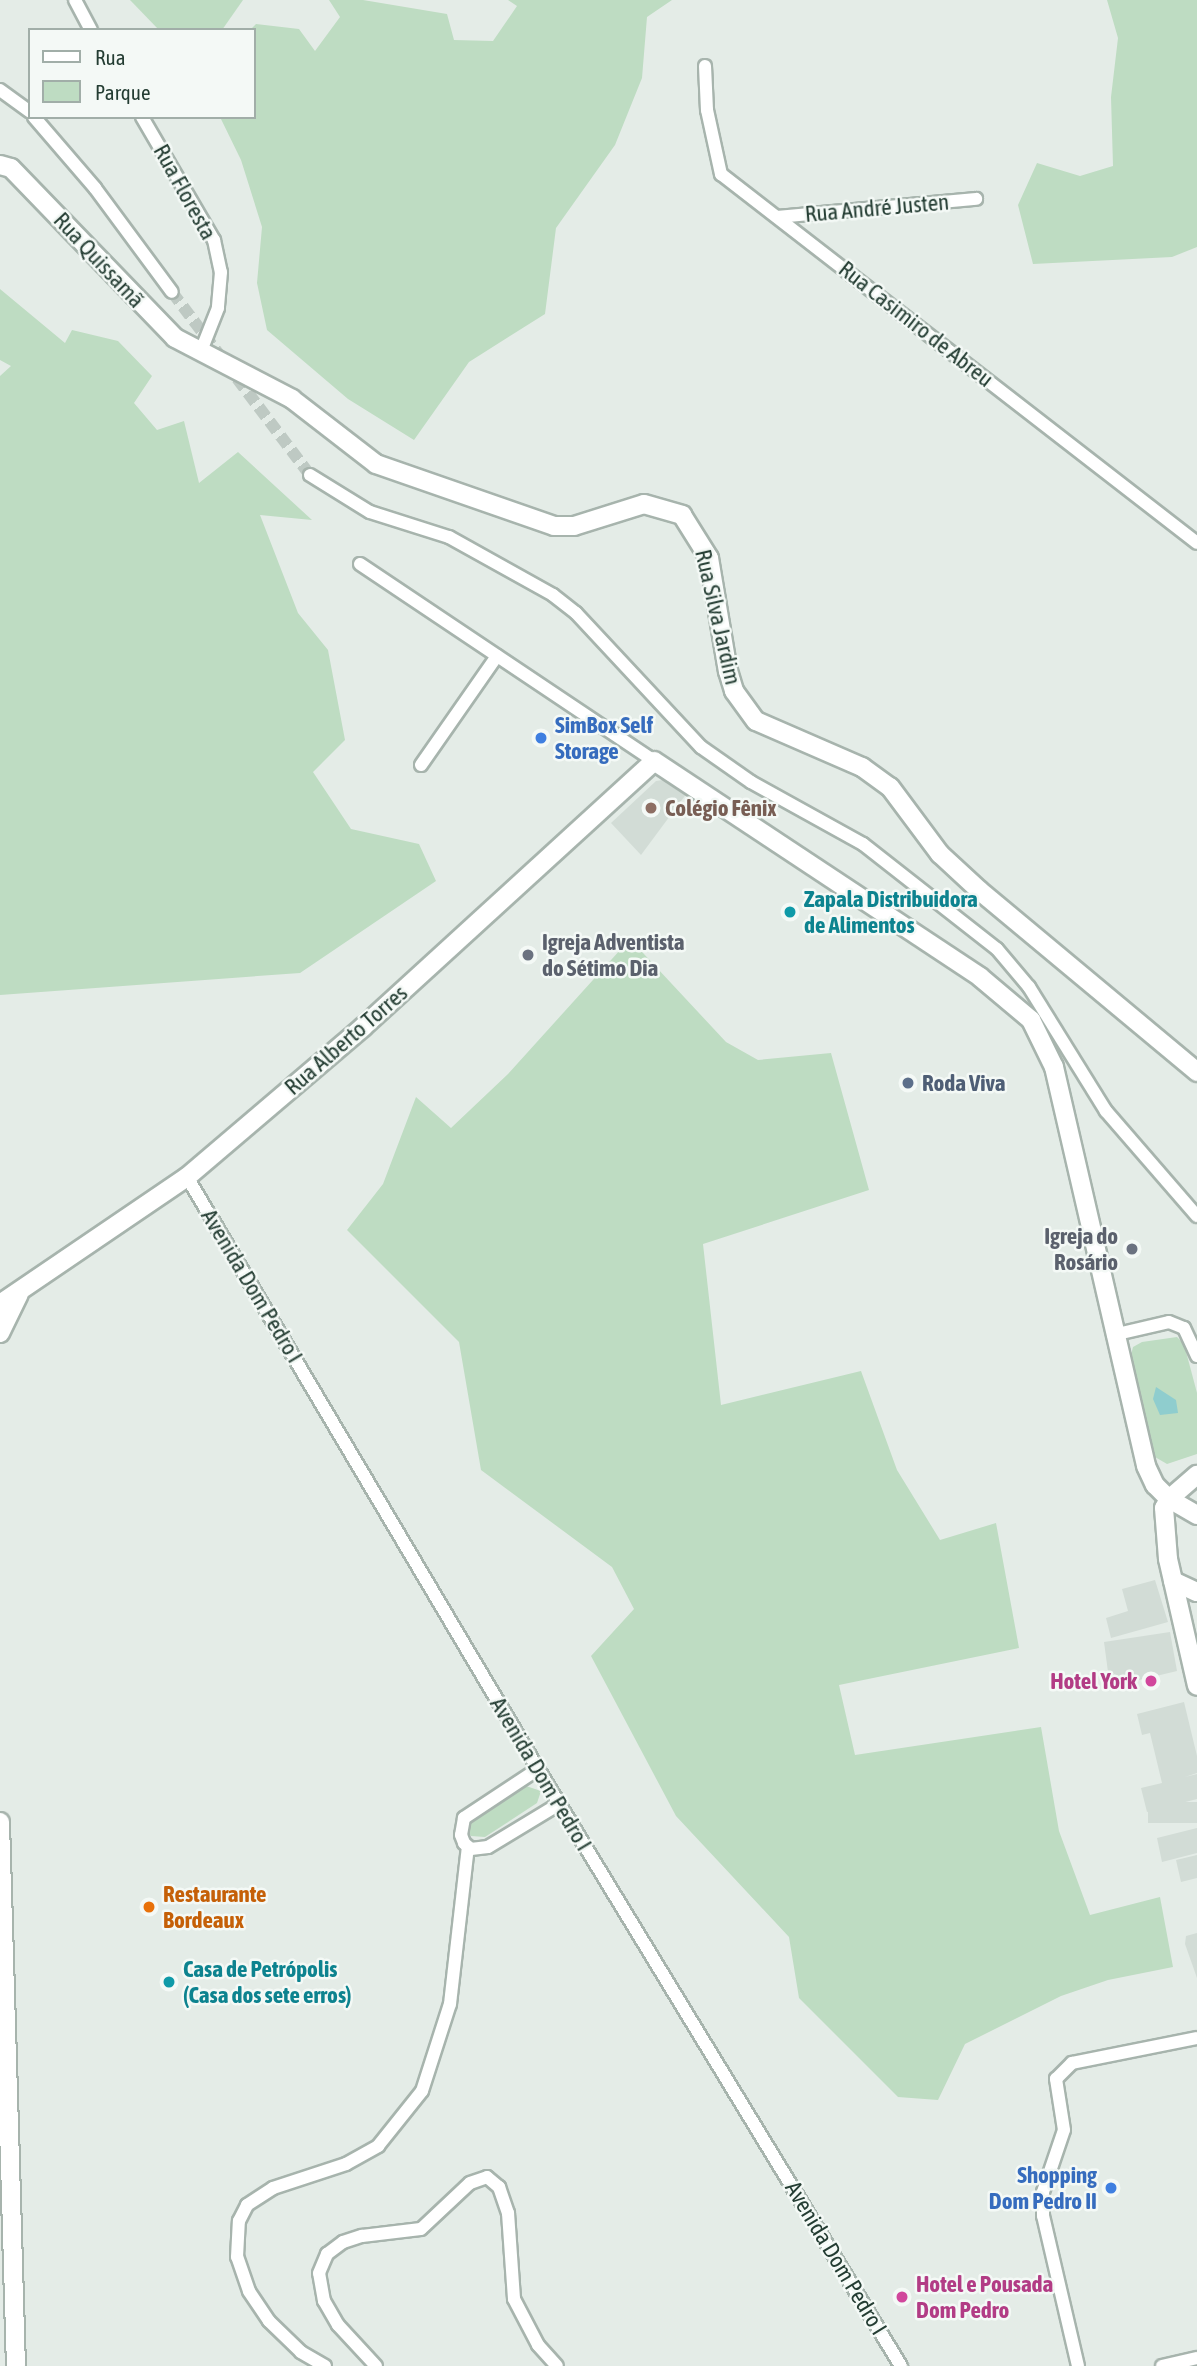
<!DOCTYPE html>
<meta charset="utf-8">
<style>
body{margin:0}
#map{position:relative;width:1197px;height:2366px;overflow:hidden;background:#e4ece7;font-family:"Asap Condensed",sans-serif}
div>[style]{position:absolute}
.built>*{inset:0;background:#d2dcd6;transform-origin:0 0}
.green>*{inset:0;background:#bedcc2}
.water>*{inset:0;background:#8fcdce}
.street-tunnel>*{height:12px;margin-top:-6px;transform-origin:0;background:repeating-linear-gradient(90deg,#bec9c3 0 12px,transparent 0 18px)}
.roads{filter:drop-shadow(2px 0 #a7b4ad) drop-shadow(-2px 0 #a7b4ad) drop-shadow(0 2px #a7b4ad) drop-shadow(0 -2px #a7b4ad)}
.street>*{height:12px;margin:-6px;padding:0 6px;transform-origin:6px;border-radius:6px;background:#fff}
.secondary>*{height:18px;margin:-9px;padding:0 9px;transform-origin:9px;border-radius:9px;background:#fff}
.dots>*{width:19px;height:19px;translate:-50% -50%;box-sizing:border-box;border:4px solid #f4f9f6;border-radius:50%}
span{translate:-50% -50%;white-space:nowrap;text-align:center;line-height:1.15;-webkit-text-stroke:5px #f4f9f6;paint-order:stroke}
.street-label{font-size:23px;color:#243d33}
.shop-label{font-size:23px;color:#366cbe;font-weight:700}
.left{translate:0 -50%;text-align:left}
.right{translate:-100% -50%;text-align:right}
.education-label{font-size:23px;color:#785e54;font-weight:700}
.culture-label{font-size:23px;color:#0d838f;font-weight:700}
.worship-label{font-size:23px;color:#5b616d;font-weight:700}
.service-label{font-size:23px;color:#4e5e75;font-weight:700}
.hotel-label{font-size:23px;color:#b23c85;font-weight:700}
.food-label{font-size:23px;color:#c56008;font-weight:700}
.legend{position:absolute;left:28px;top:28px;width:228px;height:91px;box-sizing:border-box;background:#f4f9f6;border:2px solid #a1aea8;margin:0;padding:9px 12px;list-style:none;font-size:21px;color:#243d33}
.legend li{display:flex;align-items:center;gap:14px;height:35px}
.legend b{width:35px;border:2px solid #a1aea8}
</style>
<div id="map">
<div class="built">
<div style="clip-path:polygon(663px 780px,687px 793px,641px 855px,611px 823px,656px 781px)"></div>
<div style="clip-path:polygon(1155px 1580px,1168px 1622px,1111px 1638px,1106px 1618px,1128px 1611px,1122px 1589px)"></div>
<div style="clip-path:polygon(1170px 1632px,1177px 1671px,1110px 1687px,1104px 1642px)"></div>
<div style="clip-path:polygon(1184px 1702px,1197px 1756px,1197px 1773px,1185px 1777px,1197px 1774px,1197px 1799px,1147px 1812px,1141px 1788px,1162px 1783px,1150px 1733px,1142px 1735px,1137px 1714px)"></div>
<div style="left:1197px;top:1802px;width:21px;height:49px;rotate:90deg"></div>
<div style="clip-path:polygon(1197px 1828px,1197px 1853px,1162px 1862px,1157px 1838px)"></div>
<div style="clip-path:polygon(1197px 1855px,1197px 1878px,1181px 1882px,1176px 1860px)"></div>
<div style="clip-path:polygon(1197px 1933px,1197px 1978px,1185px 1944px,1186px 1936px)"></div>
</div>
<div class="green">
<div style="clip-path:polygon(130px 0,243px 0,222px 30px,159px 30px)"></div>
<div style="clip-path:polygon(329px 0,363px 0,447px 14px,454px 40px,493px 41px,517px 6px,508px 0,672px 0,647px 17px,642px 78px,615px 145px,556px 228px,545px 314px,469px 362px,414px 440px,348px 399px,267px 330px,257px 283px,262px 227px,241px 160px,220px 117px,254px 117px,250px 30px,256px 24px,299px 29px,315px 51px,340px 17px)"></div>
<div style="clip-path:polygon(1107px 0,1197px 0,1197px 247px,1172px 257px,1033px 264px,1018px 205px,1037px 163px,1080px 176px,1113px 166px,1111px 97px,1118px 38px)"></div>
<div style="clip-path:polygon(0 289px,65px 343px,72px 330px,118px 341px,152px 376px,134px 403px,157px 430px,184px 421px,199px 483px,238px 452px,312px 520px,260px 515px,298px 613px,328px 650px,345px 740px,313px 772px,351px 829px,419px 844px,436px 881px,300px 973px,0 995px,0 376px,11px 366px,0 360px)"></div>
<div style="clip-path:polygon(630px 939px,726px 1042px,758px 1060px,831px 1053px,869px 1190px,703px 1244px,721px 1405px,861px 1371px,897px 1470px,940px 1540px,996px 1523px,1019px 1648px,839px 1685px,855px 1755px,1041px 1727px,1059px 1831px,1090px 1915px,1160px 1897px,1173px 1967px,1108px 1980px,1061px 1996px,965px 2044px,938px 2100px,898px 2097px,799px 1998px,789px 1937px,676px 1816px,591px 1656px,634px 1609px,612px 1567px,481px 1470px,459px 1342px,347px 1230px,383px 1184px,416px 1097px,451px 1128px,508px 1074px)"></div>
<div style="clip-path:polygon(1177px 1337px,1184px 1344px,1197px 1393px,1197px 1454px,1167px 1464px,1155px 1457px,1150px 1447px,1130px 1359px,1133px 1347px,1142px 1342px)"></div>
<div style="clip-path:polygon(526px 1786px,541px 1791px,537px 1803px,485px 1837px,471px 1836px,467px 1830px,471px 1820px)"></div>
</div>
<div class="water">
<div style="clip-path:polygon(1156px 1387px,1176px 1400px,1178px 1413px,1160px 1415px,1153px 1399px)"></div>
</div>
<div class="street-tunnel">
<div style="left:172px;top:292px;width:229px;rotate:53deg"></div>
</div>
<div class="roads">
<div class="street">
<div style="left:75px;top:0;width:34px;rotate:62deg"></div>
<div style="left:705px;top:66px;width:44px;rotate:87.4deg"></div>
<div style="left:707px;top:110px;width:66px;rotate:77.7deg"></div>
<div style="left:721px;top:174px;width:602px;rotate:37.78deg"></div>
<div style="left:0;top:90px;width:37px;rotate:36deg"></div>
<div style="left:34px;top:117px;width:94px;rotate:49.3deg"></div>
<div style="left:95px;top:188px;width:129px;rotate:53.5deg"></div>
<div style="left:142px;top:117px;width:143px;rotate:59.7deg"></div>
<div style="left:214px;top:240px;width:33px;rotate:78deg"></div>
<div style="left:221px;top:272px;width:36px;rotate:95deg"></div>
<div style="left:218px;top:308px;width:46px;rotate:111.6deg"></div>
<div style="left:777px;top:217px;width:200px;rotate:-5.2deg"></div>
<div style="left:310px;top:475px;width:70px;rotate:31.7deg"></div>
<div style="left:370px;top:512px;width:83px;rotate:17.6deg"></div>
<div style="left:449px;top:537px;width:119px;rotate:29.1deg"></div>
<div style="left:553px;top:595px;width:29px;rotate:38deg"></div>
<div style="left:576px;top:613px;width:183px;rotate:47deg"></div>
<div style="left:701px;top:747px;width:61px;rotate:35deg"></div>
<div style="left:751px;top:782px;width:128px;rotate:29deg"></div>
<div style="left:863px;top:844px;width:170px;rotate:38.1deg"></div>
<div style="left:997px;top:949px;width:50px;rotate:49.9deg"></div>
<div style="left:1029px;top:987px;width:146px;rotate:58.2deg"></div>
<div style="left:1106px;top:1111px;width:139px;rotate:49.1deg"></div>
<div style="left:360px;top:564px;width:354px;rotate:33.8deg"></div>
<div style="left:421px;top:765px;width:133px;rotate:-55.1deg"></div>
<div style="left:187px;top:1177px;width:688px;rotate:59.34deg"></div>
<div style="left:538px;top:1769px;width:699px;rotate:58.7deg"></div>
<div style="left:1113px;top:1335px;width:57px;rotate:-13.1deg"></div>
<div style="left:1169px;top:1322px;width:16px;rotate:22deg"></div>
<div style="left:1184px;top:1328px;width:31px;rotate:65deg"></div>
<div style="left:538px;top:1769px;width:89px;rotate:146.5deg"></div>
<div style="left:464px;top:1818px;width:17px;rotate:100deg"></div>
<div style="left:461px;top:1835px;width:9px;rotate:69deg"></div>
<div style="left:464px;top:1843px;width:9px;rotate:41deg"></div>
<div style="left:471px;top:1849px;width:17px;rotate:-7deg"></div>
<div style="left:488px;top:1847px;width:83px;rotate:-31.2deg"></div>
<div style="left:325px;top:2366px;width:28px;rotate:-150deg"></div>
<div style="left:301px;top:2352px;width:45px;rotate:-135.9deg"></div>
<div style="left:269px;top:2321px;width:36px;rotate:-124deg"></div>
<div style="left:249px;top:2291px;width:36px;rotate:-109deg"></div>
<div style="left:237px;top:2257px;width:36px;rotate:-87deg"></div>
<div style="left:239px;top:2221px;width:18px;rotate:-63deg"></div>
<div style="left:247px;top:2205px;width:31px;rotate:-33deg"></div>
<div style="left:273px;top:2188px;width:77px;rotate:-18.2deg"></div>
<div style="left:346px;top:2164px;width:37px;rotate:-29deg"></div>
<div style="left:378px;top:2146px;width:70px;rotate:-51.3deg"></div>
<div style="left:422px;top:2091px;width:91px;rotate:-72.2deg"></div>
<div style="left:450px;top:2004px;width:158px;rotate:-83.5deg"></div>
<div style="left:376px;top:2366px;width:56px;rotate:-132.8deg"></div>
<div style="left:338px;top:2325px;width:28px;rotate:-120deg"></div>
<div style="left:324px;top:2301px;width:28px;rotate:-100deg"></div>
<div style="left:319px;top:2273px;width:21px;rotate:-67deg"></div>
<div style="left:327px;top:2254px;width:20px;rotate:-37deg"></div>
<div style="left:343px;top:2242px;width:20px;rotate:-18deg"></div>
<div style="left:362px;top:2236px;width:59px;rotate:-6.8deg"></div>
<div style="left:421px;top:2229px;width:67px;rotate:-43.2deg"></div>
<div style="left:470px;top:2183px;width:18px;rotate:-19deg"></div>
<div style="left:487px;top:2177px;width:16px;rotate:40deg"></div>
<div style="left:499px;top:2187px;width:28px;rotate:71deg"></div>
<div style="left:508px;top:2213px;width:86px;rotate:86deg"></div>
<div style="left:514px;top:2299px;width:52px;rotate:62.4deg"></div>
<div style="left:538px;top:2345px;width:28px;rotate:48deg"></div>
<div style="left:1078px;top:2366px;width:154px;rotate:-103.1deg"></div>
<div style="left:1043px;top:2216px;width:24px;rotate:-90deg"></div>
<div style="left:1043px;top:2192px;width:65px;rotate:-71.3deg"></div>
<div style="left:1064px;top:2130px;width:52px;rotate:-98.9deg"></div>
<div style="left:1056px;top:2079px;width:23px;rotate:-45deg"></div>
<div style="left:1072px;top:2063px;width:127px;rotate:-11.3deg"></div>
<div style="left:1162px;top:2366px;width:36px;rotate:-13deg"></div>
</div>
<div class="secondary">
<div style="left:0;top:165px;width:11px;rotate:15deg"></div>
<div style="left:11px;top:168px;width:236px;rotate:46deg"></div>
<div style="left:175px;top:338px;width:132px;rotate:27.5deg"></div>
<div style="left:292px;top:399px;width:106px;rotate:37.7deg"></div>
<div style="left:376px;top:464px;width:188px;rotate:19.2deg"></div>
<div style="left:554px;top:526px;width:20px"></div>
<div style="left:574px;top:526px;width:73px;rotate:-17.4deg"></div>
<div style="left:644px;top:504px;width:40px;rotate:16deg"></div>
<div style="left:682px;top:515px;width:51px;rotate:57.9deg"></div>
<div style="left:709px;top:558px;width:115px;rotate:80.5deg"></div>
<div style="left:728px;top:671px;width:21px;rotate:73deg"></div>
<div style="left:734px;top:691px;width:37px;rotate:54deg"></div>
<div style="left:756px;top:721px;width:116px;rotate:23.5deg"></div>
<div style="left:862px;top:767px;width:34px;rotate:36deg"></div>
<div style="left:890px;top:787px;width:84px;rotate:53.3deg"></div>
<div style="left:940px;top:854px;width:54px;rotate:42.8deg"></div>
<div style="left:980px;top:891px;width:283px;rotate:39.8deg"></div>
<div style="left:0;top:1304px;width:226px;rotate:-34.2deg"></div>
<div style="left:187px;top:1177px;width:231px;rotate:-40.4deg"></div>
<div style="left:363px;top:1027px;width:394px;rotate:-42.4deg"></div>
<div style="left:654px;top:761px;width:391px;rotate:33.5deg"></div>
<div style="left:980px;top:977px;width:67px;rotate:40.1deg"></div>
<div style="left:1031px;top:1020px;width:52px;rotate:63.9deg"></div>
<div style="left:1054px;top:1067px;width:409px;rotate:77deg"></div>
<div style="left:1146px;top:1466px;width:21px;rotate:65deg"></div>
<div style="left:1155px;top:1485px;width:20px;rotate:45deg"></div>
<div style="left:1169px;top:1499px;width:37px;rotate:-41deg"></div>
<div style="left:0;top:1333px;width:43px;rotate:-64deg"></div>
<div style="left:1197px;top:1515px;width:32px;rotate:-150deg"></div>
<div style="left:1169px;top:1499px;width:10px;rotate:119deg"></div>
<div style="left:1164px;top:1508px;width:51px;rotate:85.5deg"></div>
<div style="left:1168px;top:1559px;width:130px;rotate:77.1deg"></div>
<div style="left:1173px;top:1581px;width:26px;rotate:25deg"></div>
<div style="left:0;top:1822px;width:544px;rotate:88.32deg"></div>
</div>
</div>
<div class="dots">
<div style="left:541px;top:738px;background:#3f7fe0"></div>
<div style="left:651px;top:808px;background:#8d6e63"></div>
<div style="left:790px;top:912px;background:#0f9aa8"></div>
<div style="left:528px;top:955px;background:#6b7280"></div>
<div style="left:908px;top:1083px;background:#5c6f8a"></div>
<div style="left:1132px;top:1249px;background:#6b7280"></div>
<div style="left:1151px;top:1681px;background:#d1479c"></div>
<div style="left:149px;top:1907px;background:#e8710a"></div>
<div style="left:169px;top:1982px;background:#0f9aa8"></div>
<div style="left:1111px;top:2188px;background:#3f7fe0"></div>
<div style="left:902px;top:2297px;background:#d1479c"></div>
</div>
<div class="street-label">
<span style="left:185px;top:192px;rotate:61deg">Rua Floresta</span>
<span style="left:877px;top:208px;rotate:-5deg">Rua André Justen</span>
<span style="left:99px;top:260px;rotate:47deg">Rua Quissamã</span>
<span style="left:916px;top:324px;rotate:38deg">Rua Casimiro de Abreu</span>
<span style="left:718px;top:617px;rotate:77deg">Rua Silva Jardim</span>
<span style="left:346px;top:1040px;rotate:-41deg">Rua Alberto Torres</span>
<span style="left:252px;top:1286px;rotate:59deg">Avenida Dom Pedro I</span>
<span style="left:541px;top:1774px;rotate:59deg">Avenida Dom Pedro I</span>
<span style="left:836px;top:2258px;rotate:59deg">Avenida Dom Pedro I</span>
</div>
<div class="shop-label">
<span class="left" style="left:555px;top:738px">SimBox Self<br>Storage</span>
<span class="right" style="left:1097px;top:2188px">Shopping<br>Dom Pedro II</span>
</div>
<div class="education-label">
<span class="left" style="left:665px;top:808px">Colégio Fênix</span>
</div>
<div class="culture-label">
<span class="left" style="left:804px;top:912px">Zapala Distribuidora<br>de Alimentos</span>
<span class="left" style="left:183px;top:1982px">Casa de Petrópolis<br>(Casa dos sete erros)</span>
</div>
<div class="worship-label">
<span class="left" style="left:542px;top:955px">Igreja Adventista<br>do Sétimo Dia</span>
<span class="right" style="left:1118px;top:1249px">Igreja do<br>Rosário</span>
</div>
<div class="service-label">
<span class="left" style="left:922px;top:1083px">Roda Viva</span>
</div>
<div class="hotel-label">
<span class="right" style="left:1137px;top:1681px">Hotel York</span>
<span class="left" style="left:916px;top:2297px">Hotel e Pousada<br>Dom Pedro</span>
</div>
<div class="food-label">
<span class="left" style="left:163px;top:1907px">Restaurante<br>Bordeaux</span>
</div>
<ul class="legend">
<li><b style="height:9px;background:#fff"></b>Rua</li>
<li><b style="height:19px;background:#bedcc2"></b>Parque</li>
</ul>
</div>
